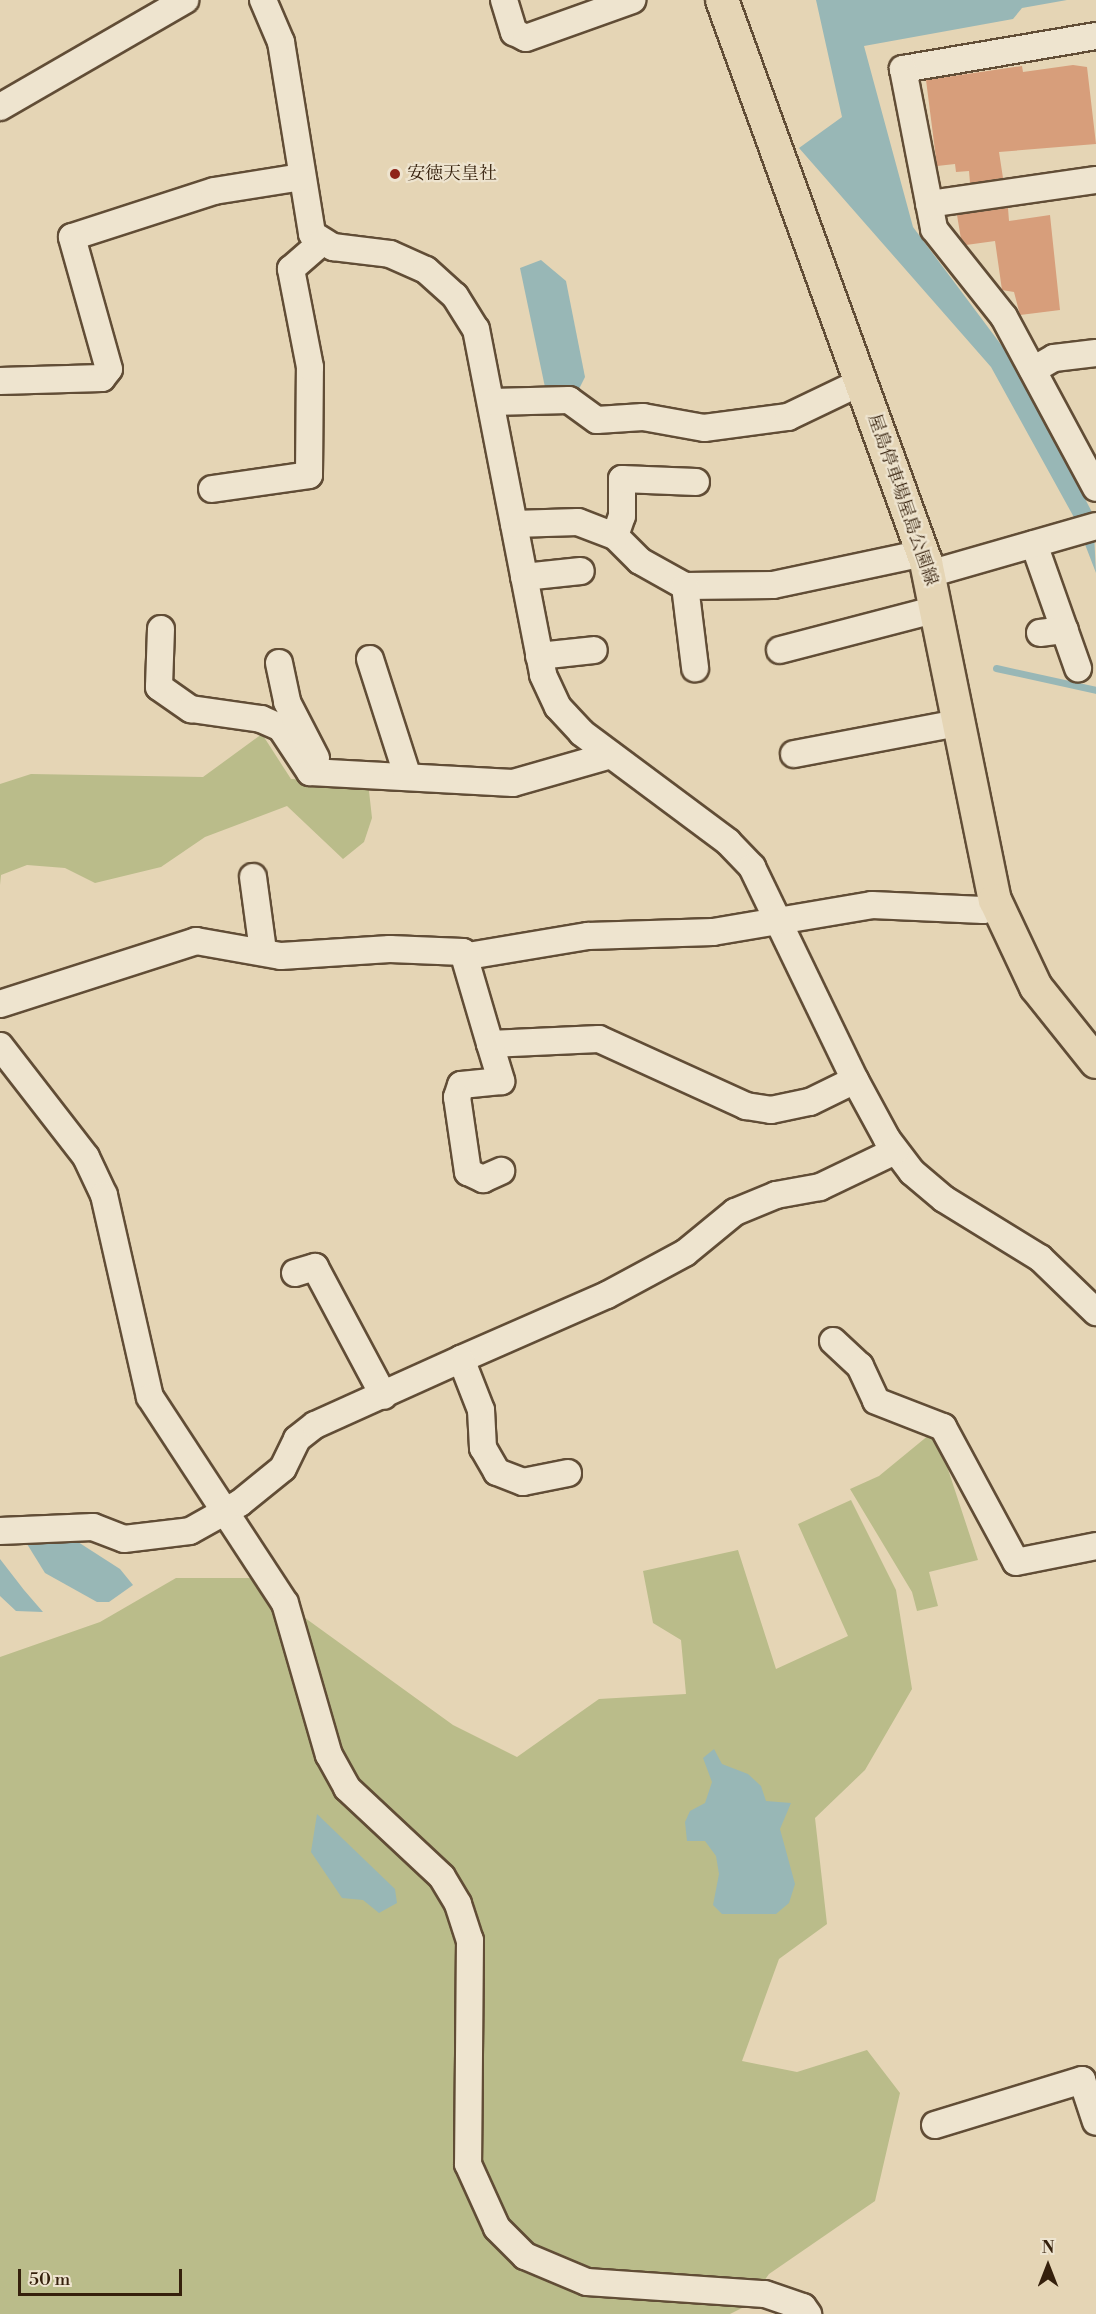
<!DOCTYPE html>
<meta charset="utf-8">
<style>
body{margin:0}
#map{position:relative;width:1096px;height:2314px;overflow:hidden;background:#e5d5b5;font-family:"Libre Bodoni","Noto Serif JP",serif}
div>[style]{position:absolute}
.green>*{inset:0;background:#babc8a}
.water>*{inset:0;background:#98b7b6}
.stream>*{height:7px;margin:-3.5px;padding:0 3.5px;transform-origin:3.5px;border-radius:3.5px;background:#98b7b6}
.building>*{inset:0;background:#d79e7b}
.roads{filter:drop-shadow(2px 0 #614d36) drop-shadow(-2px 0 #614d36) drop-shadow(0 2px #614d36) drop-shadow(0 -2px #614d36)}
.minor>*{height:26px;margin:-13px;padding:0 13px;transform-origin:13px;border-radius:13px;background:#eee4cf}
.major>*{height:32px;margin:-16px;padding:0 16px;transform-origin:16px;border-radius:16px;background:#e5d5b5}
.dots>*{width:16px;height:16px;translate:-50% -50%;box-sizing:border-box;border:3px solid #eee4cf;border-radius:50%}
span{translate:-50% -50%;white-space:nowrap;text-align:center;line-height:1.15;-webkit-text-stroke:4.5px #eee4cf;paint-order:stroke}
.poi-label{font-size:18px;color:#35200c}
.left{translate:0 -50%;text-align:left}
.street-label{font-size:18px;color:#35200c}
.north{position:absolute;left:1018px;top:2236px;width:60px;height:60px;-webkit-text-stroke:4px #eee4cf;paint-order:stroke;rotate:0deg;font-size:16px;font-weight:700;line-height:24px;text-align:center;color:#35200c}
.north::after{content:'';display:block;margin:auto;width:21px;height:27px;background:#35200c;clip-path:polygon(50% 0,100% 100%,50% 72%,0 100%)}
.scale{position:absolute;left:18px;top:2269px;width:164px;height:27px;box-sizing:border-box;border:3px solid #35200c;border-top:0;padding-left:8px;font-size:18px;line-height:21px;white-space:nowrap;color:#35200c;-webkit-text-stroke:4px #eee4cf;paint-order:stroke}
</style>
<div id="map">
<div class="green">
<div style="clip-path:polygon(262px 734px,291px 779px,368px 782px,372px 818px,364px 842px,343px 859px,287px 806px,205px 837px,161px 867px,95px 883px,65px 868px,27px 865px,1px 875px,0 885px,0 784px,31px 774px,203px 777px)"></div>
<div style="clip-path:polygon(935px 1430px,978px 1560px,929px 1572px,938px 1606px,917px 1611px,912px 1592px,850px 1489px,879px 1476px)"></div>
<div style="clip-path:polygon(851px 1500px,896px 1590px,912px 1689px,865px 1770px,815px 1818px,827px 1924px,779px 1959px,742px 2061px,797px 2072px,867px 2050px,900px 2093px,875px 2201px,769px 2274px,746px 2306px,730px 2314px,0 2314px,0 1657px,100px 1622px,176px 1578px,250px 1578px,453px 1725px,517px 1757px,599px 1699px,686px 1694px,681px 1640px,653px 1623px,643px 1571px,738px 1550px,776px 1669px,848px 1636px,798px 1524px)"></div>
</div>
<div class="water">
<div style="clip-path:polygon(816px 0,1067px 0,1022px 8px,1013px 19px,864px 46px,913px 227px,1011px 358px,1093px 514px,1096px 573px,1076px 521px,991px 367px,799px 148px,842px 117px)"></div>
<div style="clip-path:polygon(541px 260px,566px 281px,585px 377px,577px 393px,546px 392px,520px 268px)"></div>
<div style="clip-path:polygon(49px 1539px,78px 1542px,120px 1569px,133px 1585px,109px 1602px,97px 1602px,45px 1573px,27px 1544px)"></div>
<div style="clip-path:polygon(0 1559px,24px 1590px,43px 1612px,16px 1611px,0 1596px)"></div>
<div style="clip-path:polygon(714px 1749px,722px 1764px,748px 1774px,761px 1786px,766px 1801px,791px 1803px,780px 1829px,795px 1884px,789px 1903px,776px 1914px,722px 1914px,713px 1905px,719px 1874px,716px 1856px,705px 1841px,687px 1841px,685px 1822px,690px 1811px,705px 1803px,712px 1782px,703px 1758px)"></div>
<div style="clip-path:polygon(317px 1814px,395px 1889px,397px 1903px,379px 1913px,363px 1900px,342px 1898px,311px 1852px)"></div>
</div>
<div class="stream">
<div style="left:996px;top:668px;width:102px;rotate:12.4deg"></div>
</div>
<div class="building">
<div style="clip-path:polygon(1073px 65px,1087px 67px,1096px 144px,999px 152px,1003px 178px,970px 183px,969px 171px,956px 172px,955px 164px,937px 166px,926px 80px,1022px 66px,1023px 72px)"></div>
<div style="clip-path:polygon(1008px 208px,1009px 221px,1050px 215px,1060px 310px,1020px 315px,1014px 292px,1002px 290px,995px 241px,966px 245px,961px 239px,957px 215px)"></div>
</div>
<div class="roads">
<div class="minor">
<div style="left:263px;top:0;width:46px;rotate:66.8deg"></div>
<div style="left:281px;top:42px;width:194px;rotate:80.8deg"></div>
<div style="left:312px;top:234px;width:25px;rotate:32deg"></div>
<div style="left:333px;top:247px;width:57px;rotate:7deg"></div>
<div style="left:390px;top:254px;width:39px;rotate:24deg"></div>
<div style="left:426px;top:270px;width:39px;rotate:42deg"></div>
<div style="left:455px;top:296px;width:39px;rotate:58deg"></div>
<div style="left:476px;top:329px;width:352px;rotate:79deg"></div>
<div style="left:543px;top:675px;width:35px;rotate:65deg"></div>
<div style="left:558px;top:707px;width:35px;rotate:47deg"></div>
<div style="left:582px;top:733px;width:182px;rotate:36.7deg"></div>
<div style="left:728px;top:842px;width:35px;rotate:46deg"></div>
<div style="left:752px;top:867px;width:237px;rotate:64.2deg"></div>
<div style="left:855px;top:1080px;width:67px;rotate:61.5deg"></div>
<div style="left:887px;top:1139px;width:41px;rotate:52.9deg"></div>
<div style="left:912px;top:1172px;width:42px;rotate:40.2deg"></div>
<div style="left:944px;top:1199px;width:113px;rotate:31.6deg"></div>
<div style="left:1040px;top:1258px;width:78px;rotate:44deg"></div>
<div style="left:504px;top:0;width:34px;rotate:73deg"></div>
<div style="left:514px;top:32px;width:13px;rotate:27deg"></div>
<div style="left:526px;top:38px;width:113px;rotate:-19.7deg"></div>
<div style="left:1096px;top:36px;width:196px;rotate:170.3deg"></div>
<div style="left:903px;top:69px;width:163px;rotate:79deg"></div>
<div style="left:934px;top:229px;width:112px;rotate:51.5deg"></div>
<div style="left:1004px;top:317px;width:194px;rotate:61.7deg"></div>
<div style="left:0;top:107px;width:214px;rotate:-30deg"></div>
<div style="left:929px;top:204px;width:169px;rotate:-8.2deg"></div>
<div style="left:1033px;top:370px;width:24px;rotate:-30deg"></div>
<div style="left:1054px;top:358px;width:42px;rotate:-6.8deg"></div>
<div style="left:0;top:381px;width:102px;rotate:-1.7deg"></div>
<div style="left:102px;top:378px;width:11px;rotate:-52deg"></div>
<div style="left:109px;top:369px;width:137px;rotate:-105.7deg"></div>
<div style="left:72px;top:237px;width:149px;rotate:-17.9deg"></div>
<div style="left:214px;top:191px;width:88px;rotate:-9.1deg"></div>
<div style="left:492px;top:402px;width:77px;rotate:-1.5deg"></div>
<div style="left:569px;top:400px;width:34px;rotate:36deg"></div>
<div style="left:597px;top:420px;width:46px;rotate:-3.7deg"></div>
<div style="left:643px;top:417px;width:62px;rotate:10.2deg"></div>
<div style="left:704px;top:428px;width:85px;rotate:-7.5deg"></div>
<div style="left:788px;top:417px;width:81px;rotate:-25.6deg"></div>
<div style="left:212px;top:489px;width:98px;rotate:-8.2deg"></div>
<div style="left:309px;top:475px;width:108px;rotate:-89.5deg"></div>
<div style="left:310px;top:367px;width:100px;rotate:-101deg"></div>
<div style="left:291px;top:269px;width:40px;rotate:-41deg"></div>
<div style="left:514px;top:524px;width:64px;rotate:-1.8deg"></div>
<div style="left:578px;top:522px;width:40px;rotate:21deg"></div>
<div style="left:615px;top:536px;width:35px;rotate:45deg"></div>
<div style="left:640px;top:561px;width:51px;rotate:29.1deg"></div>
<div style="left:685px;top:586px;width:88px;rotate:-0.7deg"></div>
<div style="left:773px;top:585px;width:153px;rotate:-12deg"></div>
<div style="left:615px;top:536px;width:21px;rotate:-71deg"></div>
<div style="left:622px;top:516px;width:37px;rotate:-90deg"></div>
<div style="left:622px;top:479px;width:74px;rotate:2.3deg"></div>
<div style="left:1034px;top:544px;width:132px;rotate:70.5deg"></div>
<div style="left:929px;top:574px;width:174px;rotate:-16deg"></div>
<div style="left:524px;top:577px;width:57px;rotate:-6deg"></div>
<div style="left:685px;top:586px;width:83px;rotate:83deg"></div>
<div style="left:161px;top:629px;width:58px;rotate:92deg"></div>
<div style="left:159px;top:687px;width:39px;rotate:35deg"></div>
<div style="left:191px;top:709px;width:71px;rotate:8.1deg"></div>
<div style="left:261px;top:719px;width:22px;rotate:24deg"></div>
<div style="left:281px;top:728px;width:53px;rotate:56.6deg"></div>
<div style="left:310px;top:772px;width:203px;rotate:3.1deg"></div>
<div style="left:513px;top:783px;width:102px;rotate:-15.9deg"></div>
<div style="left:1040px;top:633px;width:25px;rotate:-7deg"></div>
<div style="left:780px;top:650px;width:162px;rotate:-14.6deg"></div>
<div style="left:539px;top:656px;width:55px;rotate:-6.2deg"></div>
<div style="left:370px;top:659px;width:121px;rotate:72.2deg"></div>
<div style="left:279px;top:663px;width:40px;rotate:78deg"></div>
<div style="left:287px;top:702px;width:63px;rotate:62.6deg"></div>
<div style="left:794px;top:754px;width:167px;rotate:-10.7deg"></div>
<div style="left:253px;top:877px;width:75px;rotate:82.3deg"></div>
<div style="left:468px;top:956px;width:122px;rotate:-9.5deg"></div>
<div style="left:588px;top:936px;width:125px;rotate:-1.8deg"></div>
<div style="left:713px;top:932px;width:161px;rotate:-9.6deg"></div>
<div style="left:872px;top:905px;width:111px;rotate:2.6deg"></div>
<div style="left:983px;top:910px;width:15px;rotate:-23deg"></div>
<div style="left:0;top:1004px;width:206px;rotate:-17.8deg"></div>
<div style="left:196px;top:941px;width:86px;rotate:10deg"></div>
<div style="left:281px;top:956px;width:109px;rotate:-3.7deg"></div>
<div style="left:390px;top:949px;width:73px;rotate:2.4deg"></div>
<div style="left:463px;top:952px;width:96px;rotate:73.6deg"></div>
<div style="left:490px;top:1044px;width:109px;rotate:-2.6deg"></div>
<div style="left:599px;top:1039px;width:162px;rotate:24.5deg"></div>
<div style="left:746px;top:1106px;width:25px;rotate:9deg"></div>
<div style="left:771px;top:1110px;width:40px;rotate:-12deg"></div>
<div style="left:810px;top:1102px;width:50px;rotate:-26.1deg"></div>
<div style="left:490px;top:1044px;width:39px;rotate:73deg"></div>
<div style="left:501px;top:1081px;width:40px;rotate:174.3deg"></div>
<div style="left:461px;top:1085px;width:13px;rotate:108deg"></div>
<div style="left:457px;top:1097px;width:76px;rotate:81.7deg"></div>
<div style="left:468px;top:1172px;width:17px;rotate:25deg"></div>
<div style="left:483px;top:1179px;width:20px;rotate:-24deg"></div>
<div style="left:0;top:1046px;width:140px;rotate:52.2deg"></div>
<div style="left:86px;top:1157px;width:42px;rotate:64.7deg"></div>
<div style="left:104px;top:1195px;width:207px;rotate:77.2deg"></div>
<div style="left:150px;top:1397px;width:246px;rotate:56.8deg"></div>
<div style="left:285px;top:1603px;width:158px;rotate:73.9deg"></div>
<div style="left:329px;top:1755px;width:38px;rotate:61deg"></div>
<div style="left:347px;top:1788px;width:130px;rotate:43.1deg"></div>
<div style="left:442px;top:1877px;width:31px;rotate:59deg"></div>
<div style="left:458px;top:1904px;width:38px;rotate:72deg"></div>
<div style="left:470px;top:1940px;width:224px;rotate:90.5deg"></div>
<div style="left:468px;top:2164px;width:70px;rotate:65.6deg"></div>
<div style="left:497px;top:2228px;width:40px;rotate:45deg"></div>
<div style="left:525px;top:2256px;width:67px;rotate:22.8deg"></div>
<div style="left:587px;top:2282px;width:178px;rotate:3.9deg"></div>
<div style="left:765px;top:2294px;width:40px;rotate:18.9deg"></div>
<div style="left:803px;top:2307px;width:9px;rotate:54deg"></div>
<div style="left:295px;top:1273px;width:21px;rotate:-17deg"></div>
<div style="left:315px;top:1267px;width:146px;rotate:61.9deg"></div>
<div style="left:833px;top:1341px;width:37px;rotate:43deg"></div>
<div style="left:860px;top:1366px;width:38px;rotate:65deg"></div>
<div style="left:876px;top:1401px;width:72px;rotate:21.2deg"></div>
<div style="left:943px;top:1427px;width:153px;rotate:61.6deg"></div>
<div style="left:1016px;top:1562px;width:82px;rotate:-11.3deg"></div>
<div style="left:568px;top:1473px;width:46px;rotate:168.7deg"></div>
<div style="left:523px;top:1482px;width:28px;rotate:-159deg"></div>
<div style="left:497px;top:1472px;width:28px;rotate:-120deg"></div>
<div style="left:483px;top:1448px;width:38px;rotate:-93deg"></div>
<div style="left:481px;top:1410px;width:55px;rotate:-111.4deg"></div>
<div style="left:461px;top:1359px;width:159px;rotate:-23.7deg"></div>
<div style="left:607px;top:1295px;width:89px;rotate:-28.3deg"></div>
<div style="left:685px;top:1253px;width:65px;rotate:-39.4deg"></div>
<div style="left:735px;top:1212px;width:44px;rotate:-22.5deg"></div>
<div style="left:776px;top:1195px;width:45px;rotate:-10.3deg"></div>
<div style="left:820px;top:1187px;width:83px;rotate:-25.6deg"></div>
<div style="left:0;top:1531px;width:93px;rotate:-2.5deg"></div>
<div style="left:93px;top:1527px;width:33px;rotate:21deg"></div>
<div style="left:124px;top:1539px;width:66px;rotate:-6.9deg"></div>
<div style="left:190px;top:1531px;width:57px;rotate:-29.2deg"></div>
<div style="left:240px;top:1503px;width:55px;rotate:-39.1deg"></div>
<div style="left:283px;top:1468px;width:32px;rotate:-64deg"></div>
<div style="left:297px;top:1439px;width:23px;rotate:-38deg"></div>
<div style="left:315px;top:1425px;width:160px;rotate:-24.3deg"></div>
<div style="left:935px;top:2125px;width:154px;rotate:-17deg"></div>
<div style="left:1082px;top:2080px;width:44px;rotate:71.6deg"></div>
</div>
<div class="major">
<div style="left:722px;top:0;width:598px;rotate:70.05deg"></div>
<div style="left:926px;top:562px;width:345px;rotate:78.5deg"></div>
<div style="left:995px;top:900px;width:96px;rotate:64.8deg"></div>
<div style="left:1036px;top:987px;width:96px;rotate:51.3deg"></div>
</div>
</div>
<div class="dots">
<div style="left:395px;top:174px;background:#8f2418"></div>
</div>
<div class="poi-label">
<span class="left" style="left:407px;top:174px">安徳天皇社</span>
</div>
<div class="street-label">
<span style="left:902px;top:500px;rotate:71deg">屋島停車場屋島公園線</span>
</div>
<div class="north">N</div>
<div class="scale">50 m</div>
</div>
